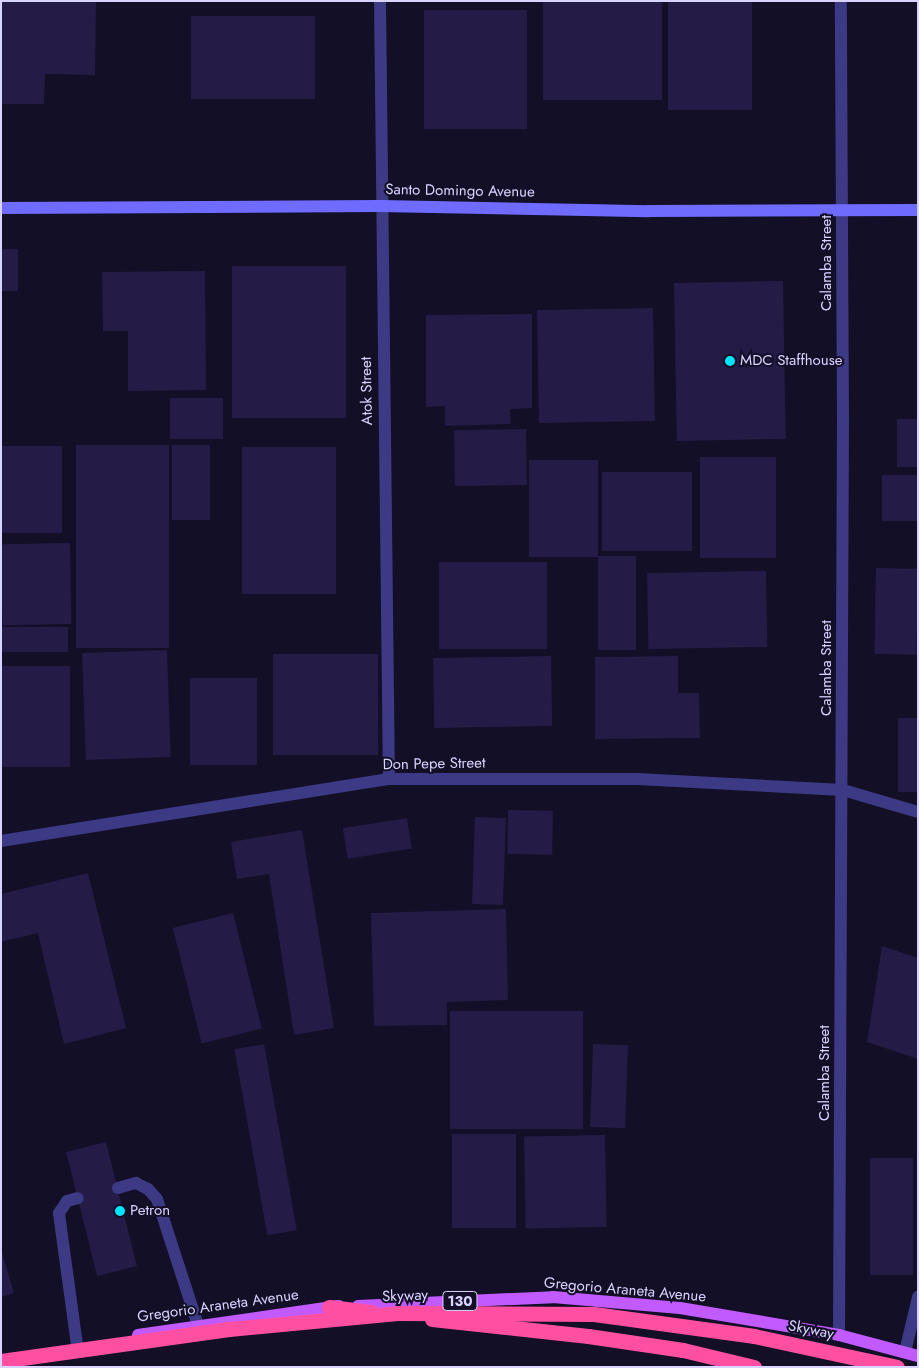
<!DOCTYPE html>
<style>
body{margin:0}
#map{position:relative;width:919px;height:1368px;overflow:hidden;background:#130f26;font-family:Jost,sans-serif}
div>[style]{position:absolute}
.building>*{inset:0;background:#241b47;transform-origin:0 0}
.service>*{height:12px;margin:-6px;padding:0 6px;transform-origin:6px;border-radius:6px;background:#3d3a85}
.minor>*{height:12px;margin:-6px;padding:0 6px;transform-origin:6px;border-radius:6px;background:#3d3a85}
.tertiary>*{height:12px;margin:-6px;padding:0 6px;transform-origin:6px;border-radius:6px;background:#3d3a85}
.secondary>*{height:12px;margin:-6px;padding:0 6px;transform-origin:6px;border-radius:6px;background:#6f6bff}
.primary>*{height:12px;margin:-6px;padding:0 6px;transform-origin:6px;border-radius:6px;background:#c25bff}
.motorway>*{height:15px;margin:-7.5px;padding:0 7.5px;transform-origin:7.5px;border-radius:7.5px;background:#ff4fa3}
.motorway-bridge>*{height:15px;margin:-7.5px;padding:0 7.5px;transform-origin:7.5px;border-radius:7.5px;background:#ff4fa3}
.dots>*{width:14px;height:14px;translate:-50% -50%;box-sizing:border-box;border:2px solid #130f26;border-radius:50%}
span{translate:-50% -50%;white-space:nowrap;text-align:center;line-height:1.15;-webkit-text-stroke:4px #130f26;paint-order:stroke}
.shield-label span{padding:1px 4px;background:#130f26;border:1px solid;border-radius:4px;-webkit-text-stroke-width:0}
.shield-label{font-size:14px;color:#d9d4ff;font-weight:700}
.street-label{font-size:15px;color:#d9d4ff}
.poi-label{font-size:15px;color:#d9d4ff}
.left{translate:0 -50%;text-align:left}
.frame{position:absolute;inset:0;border:2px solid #d9d4ff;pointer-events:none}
</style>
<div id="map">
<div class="building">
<div style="clip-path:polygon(1px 1px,96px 1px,95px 75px,45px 74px,44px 104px,1px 104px)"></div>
<div style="left:543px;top:1px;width:119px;height:99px"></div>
<div style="left:668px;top:1px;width:84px;height:109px"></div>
<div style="left:424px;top:10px;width:103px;height:119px"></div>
<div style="left:191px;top:16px;width:124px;height:83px"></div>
<div style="left:18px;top:249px;width:42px;height:17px;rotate:90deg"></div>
<div style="left:346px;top:266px;width:152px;height:114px;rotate:90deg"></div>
<div style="clip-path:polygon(205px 271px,206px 390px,128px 391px,128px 331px,103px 331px,102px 272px)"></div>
<div style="left:783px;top:281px;width:158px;height:109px;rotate:89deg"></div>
<div style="left:653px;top:308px;width:113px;height:116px;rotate:89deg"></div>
<div style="clip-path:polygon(532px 314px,532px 408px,510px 409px,511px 424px,445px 426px,445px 406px,426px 407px,426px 315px)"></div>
<div style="left:223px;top:398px;width:41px;height:53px;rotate:90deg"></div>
<div style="left:897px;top:419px;width:21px;height:48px"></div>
<div style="left:526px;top:429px;width:56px;height:72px;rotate:89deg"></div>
<div style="left:169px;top:445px;width:203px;height:93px;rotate:90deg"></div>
<div style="left:172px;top:445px;width:38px;height:75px"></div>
<div style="left:1px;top:446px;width:61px;height:87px"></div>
<div style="left:336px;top:447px;width:147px;height:94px;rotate:90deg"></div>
<div style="left:776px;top:457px;width:101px;height:76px;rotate:90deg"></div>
<div style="left:529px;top:460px;width:69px;height:97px"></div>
<div style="left:602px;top:472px;width:90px;height:79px"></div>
<div style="left:882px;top:475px;width:36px;height:46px"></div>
<div style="left:70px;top:543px;width:81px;height:69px;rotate:89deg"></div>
<div style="left:598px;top:556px;width:38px;height:94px"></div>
<div style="left:547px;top:562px;width:87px;height:108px;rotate:90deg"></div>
<div style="left:876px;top:568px;width:42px;height:86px;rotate:1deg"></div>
<div style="left:766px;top:571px;width:76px;height:119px;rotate:89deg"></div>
<div style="left:1px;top:627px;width:67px;height:25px"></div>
<div style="left:167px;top:650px;width:107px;height:85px;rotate:88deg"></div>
<div style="left:378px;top:654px;width:101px;height:105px;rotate:90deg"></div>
<div style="left:551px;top:656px;width:70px;height:118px;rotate:89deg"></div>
<div style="clip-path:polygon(678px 656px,678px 693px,699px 693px,700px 738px,595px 739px,595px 657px)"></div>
<div style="left:1px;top:666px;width:69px;height:101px"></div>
<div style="left:190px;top:678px;width:67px;height:87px"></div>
<div style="left:898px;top:718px;width:20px;height:74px"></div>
<div style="left:508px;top:810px;width:45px;height:44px;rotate:1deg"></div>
<div style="left:475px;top:817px;width:31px;height:87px;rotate:2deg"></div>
<div style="left:407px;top:818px;width:31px;height:65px;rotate:81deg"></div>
<div style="clip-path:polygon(302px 830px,334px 1028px,294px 1035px,269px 874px,237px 879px,231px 842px)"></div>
<div style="clip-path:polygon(88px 873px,126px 1028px,64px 1044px,38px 933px,1px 942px,1px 894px)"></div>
<div style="clip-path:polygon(506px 909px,508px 1000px,447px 1002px,447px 1025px,374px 1026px,371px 913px)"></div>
<div style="left:233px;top:913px;width:119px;height:62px;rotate:76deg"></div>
<div style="clip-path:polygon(882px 946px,918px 958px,918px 1059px,867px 1042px)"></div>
<div style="left:450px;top:1011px;width:133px;height:118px"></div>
<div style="left:264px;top:1044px;width:189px;height:30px;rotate:80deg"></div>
<div style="left:593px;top:1044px;width:35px;height:83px;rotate:2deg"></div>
<div style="left:452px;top:1134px;width:64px;height:94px"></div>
<div style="left:605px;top:1135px;width:92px;height:81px;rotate:89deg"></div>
<div style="left:106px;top:1142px;width:128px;height:41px;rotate:76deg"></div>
<div style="left:913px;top:1158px;width:117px;height:43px;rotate:90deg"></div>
<div style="clip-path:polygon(1px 1249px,14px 1293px,1px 1297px)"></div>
</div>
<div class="service">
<div style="left:118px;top:1188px;width:19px;rotate:-16deg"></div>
<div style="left:136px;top:1183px;width:13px;rotate:27deg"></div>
<div style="left:148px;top:1189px;width:13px;rotate:48deg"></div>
<div style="left:157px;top:1199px;width:133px;rotate:72deg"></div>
<div style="left:77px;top:1345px;width:133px;rotate:-97.8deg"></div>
<div style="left:59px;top:1213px;width:14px;rotate:-56deg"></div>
<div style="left:67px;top:1201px;width:11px;rotate:-15deg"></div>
<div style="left:905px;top:1352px;width:57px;rotate:-76.7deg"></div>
</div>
<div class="minor">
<div style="left:380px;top:1px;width:778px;rotate:89.34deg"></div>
<div style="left:1px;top:841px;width:393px;rotate:-9.1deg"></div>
<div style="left:389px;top:779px;width:249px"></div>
<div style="left:638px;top:779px;width:205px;rotate:3.1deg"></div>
<div style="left:843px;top:790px;width:78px;rotate:16.3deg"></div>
</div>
<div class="tertiary">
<div style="left:839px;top:1335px;width:914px;rotate:-89.75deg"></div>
<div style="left:843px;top:421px;width:420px;rotate:-90.3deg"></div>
</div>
<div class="secondary">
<div style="left:1px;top:208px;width:379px;rotate:-0.3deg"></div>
<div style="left:380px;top:206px;width:269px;rotate:1.1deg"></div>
<div style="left:649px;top:211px;width:269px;rotate:-0.2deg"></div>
</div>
<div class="primary">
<div style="left:358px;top:1306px;width:195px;rotate:-2.6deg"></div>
<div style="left:553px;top:1297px;width:127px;rotate:5deg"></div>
<div style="left:680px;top:1308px;width:161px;rotate:9.6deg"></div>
<div style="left:839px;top:1335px;width:82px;rotate:14.9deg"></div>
<div style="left:138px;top:1335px;width:203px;rotate:-8.2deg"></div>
</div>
<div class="motorway">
<div style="left:329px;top:1307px;width:43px;rotate:6.6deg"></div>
<div style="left:432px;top:1319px;width:157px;rotate:6.2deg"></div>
<div style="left:588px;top:1336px;width:96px;rotate:8.4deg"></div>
<div style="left:683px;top:1350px;width:73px;rotate:13.5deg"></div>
</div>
<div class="motorway-bridge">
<div style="left:1px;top:1361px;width:230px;rotate:-8deg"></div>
<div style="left:229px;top:1329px;width:169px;rotate:-5.4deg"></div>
<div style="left:397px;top:1313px;width:197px;rotate:0.3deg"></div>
<div style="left:594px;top:1314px;width:162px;rotate:7.8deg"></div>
<div style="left:754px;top:1336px;width:146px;rotate:12.2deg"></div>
</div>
<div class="dots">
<div style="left:730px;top:361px;background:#00e5ff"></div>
<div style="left:120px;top:1211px;background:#00e5ff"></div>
</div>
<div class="shield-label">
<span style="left:460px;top:1301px">130</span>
</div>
<div class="street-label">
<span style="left:460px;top:191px;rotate:1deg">Santo Domingo Avenue</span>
<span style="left:827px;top:263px;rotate:-90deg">Calamba Street</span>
<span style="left:367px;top:391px;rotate:-91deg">Atok Street</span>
<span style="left:827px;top:668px;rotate:-90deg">Calamba Street</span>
<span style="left:434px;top:764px;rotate:-1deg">Don Pepe Street</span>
<span style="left:825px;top:1073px;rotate:-90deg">Calamba Street</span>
<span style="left:625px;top:1290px;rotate:5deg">Gregorio Araneta Avenue</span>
<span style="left:405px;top:1296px;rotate:-2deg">Skyway</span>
<span style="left:218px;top:1306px;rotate:-8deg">Gregorio Araneta Avenue</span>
<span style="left:811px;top:1330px;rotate:11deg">Skyway</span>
</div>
<div class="poi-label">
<span class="left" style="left:740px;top:361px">MDC Staffhouse</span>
<span class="left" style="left:130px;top:1211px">Petron</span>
</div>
<div class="frame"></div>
</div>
